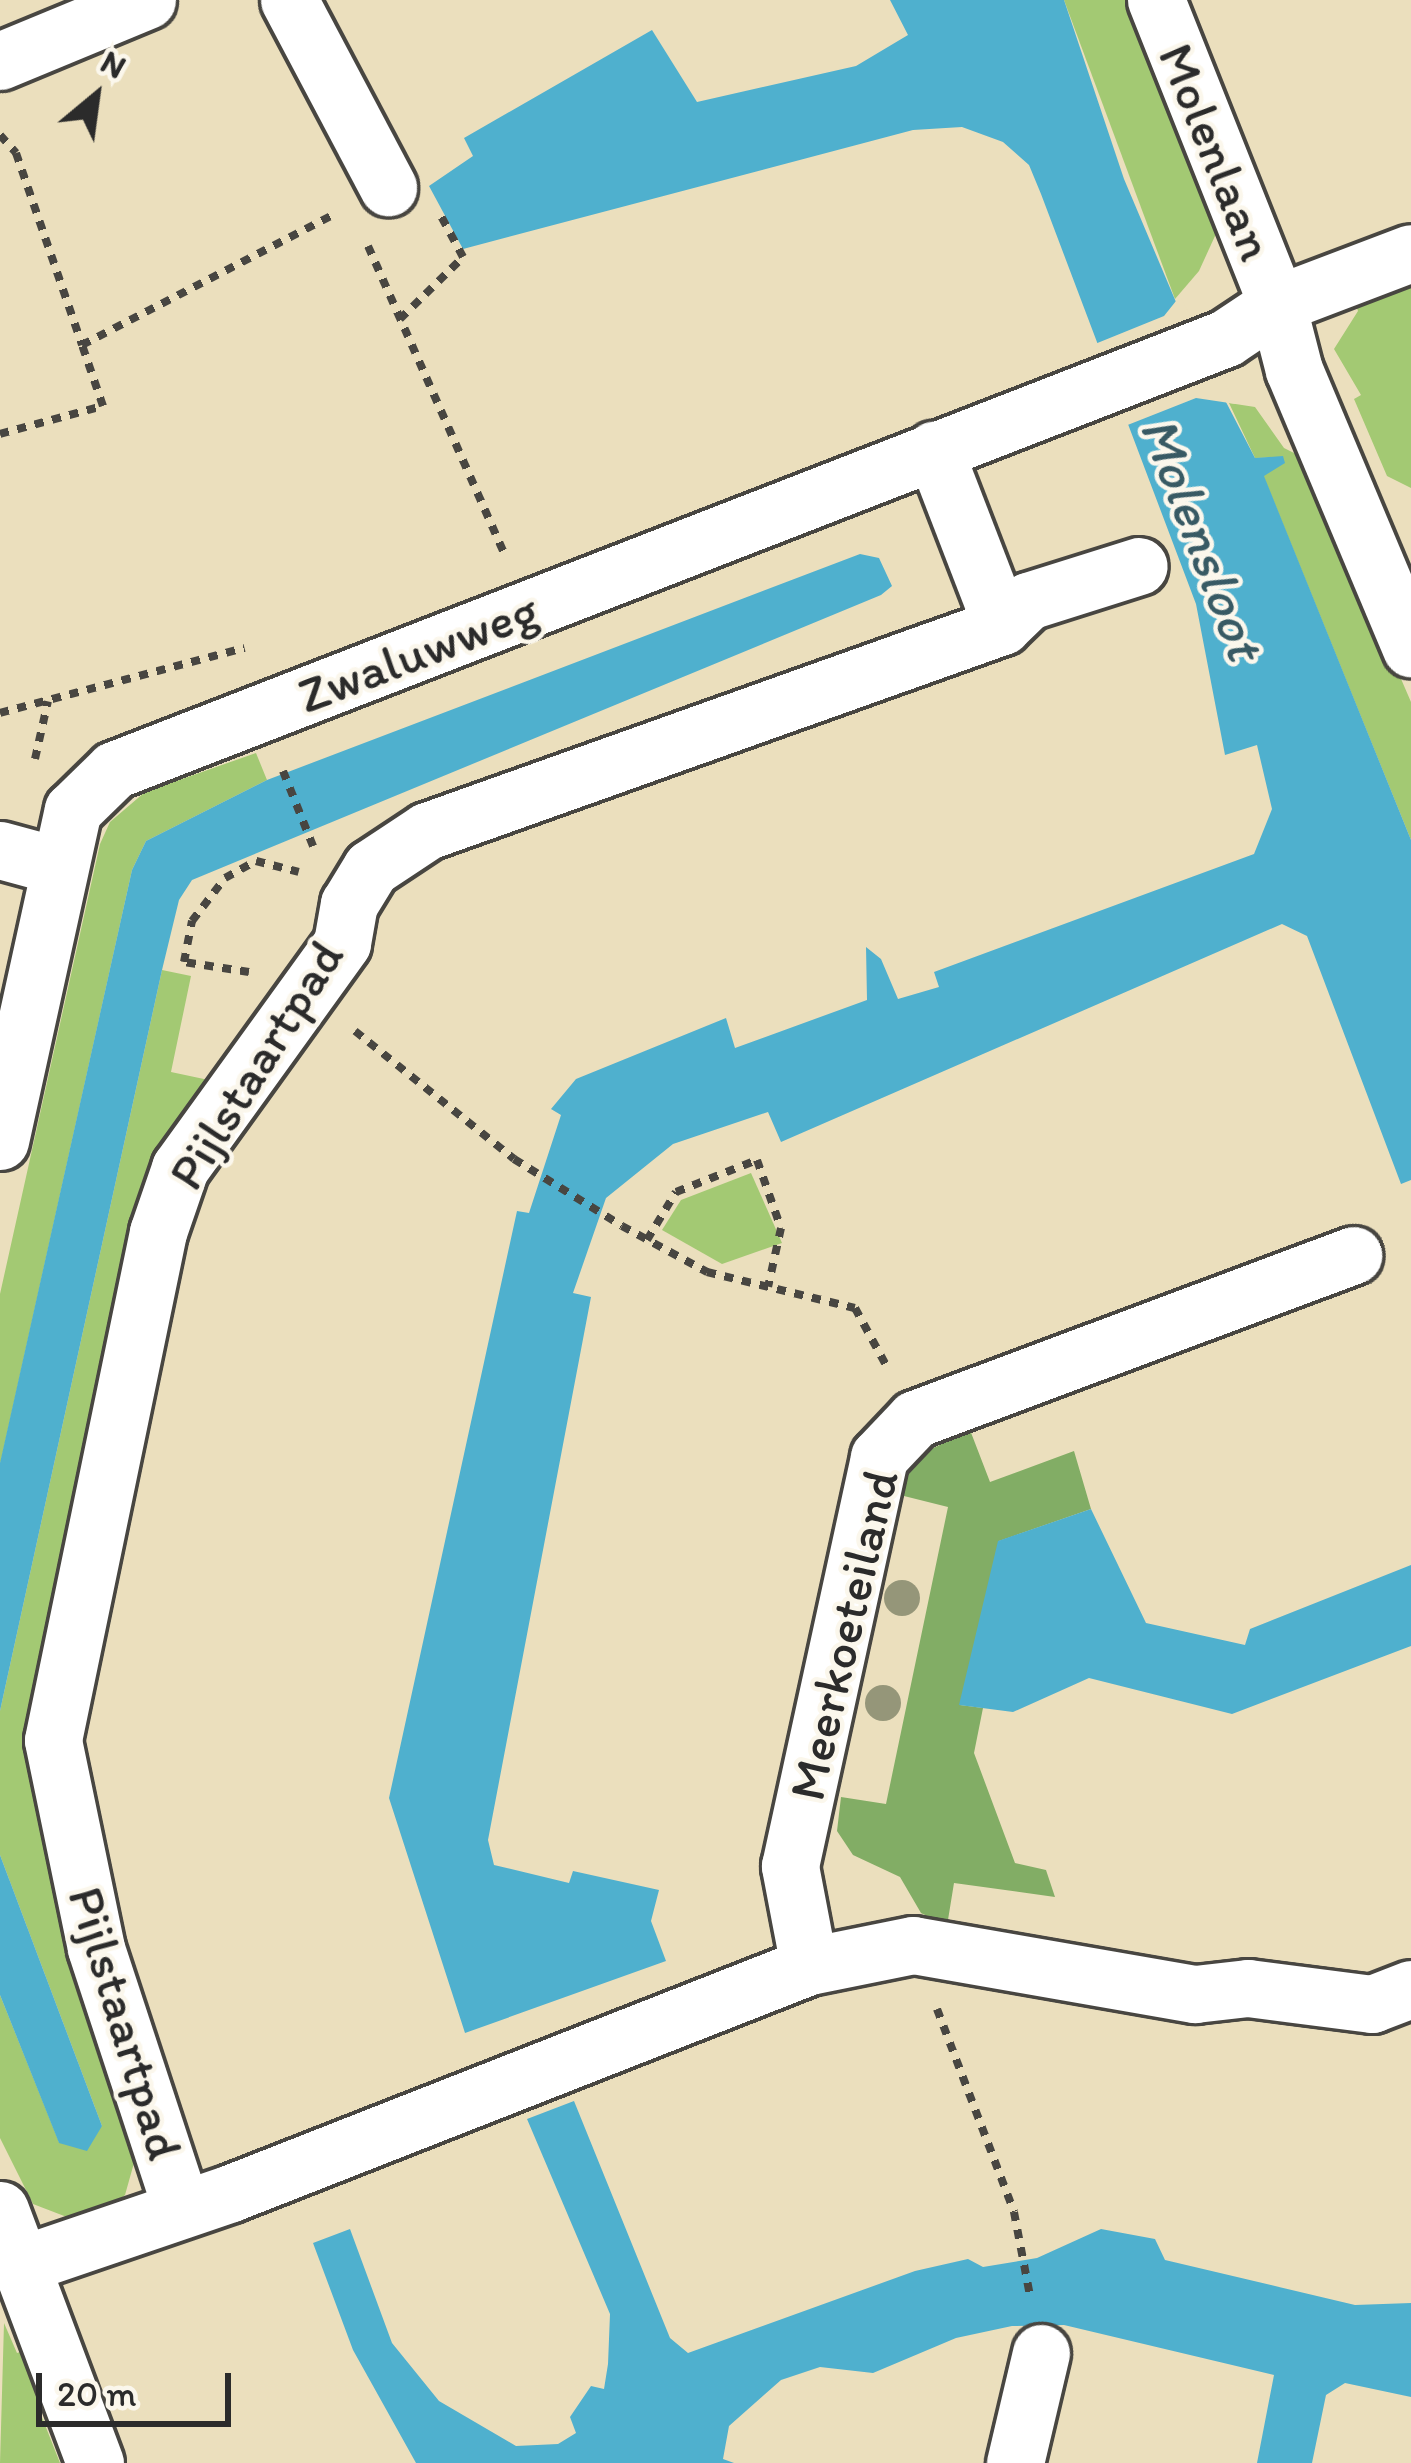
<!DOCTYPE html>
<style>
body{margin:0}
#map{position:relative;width:1411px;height:2463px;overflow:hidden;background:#ebdfbd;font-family:Itim,sans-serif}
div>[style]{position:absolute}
.green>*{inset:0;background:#a3c973}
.forest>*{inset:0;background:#82ad65}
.water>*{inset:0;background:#4fb0ce}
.pier>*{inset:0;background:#ebdfbd}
.path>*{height:8px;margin-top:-4px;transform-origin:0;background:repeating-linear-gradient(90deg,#484641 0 9px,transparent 0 18px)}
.roads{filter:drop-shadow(3px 0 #484641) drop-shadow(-3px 0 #484641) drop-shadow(0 3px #484641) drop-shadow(0 -3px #484641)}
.street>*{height:57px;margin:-28.5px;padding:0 28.5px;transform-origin:28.5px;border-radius:28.5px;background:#fff}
.trees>*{width:36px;height:36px;margin:-18px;border-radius:50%;background:#959679}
span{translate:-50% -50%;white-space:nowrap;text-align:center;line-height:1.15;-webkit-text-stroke:9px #fbf7ec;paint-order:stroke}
.street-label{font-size:51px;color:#2b2b2b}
.water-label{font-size:54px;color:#385a64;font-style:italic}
.north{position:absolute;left:36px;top:36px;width:120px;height:120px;-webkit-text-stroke:9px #fbf7ec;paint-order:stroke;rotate:29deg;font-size:33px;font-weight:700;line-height:48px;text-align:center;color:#2b2b2b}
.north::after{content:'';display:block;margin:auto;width:42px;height:54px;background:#2b2b2b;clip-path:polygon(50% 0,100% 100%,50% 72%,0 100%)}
.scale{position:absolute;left:36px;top:2373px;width:195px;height:54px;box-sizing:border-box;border:6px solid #2b2b2b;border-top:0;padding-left:15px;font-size:36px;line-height:42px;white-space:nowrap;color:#2b2b2b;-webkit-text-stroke:9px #fbf7ec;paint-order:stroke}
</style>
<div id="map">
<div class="green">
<div style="clip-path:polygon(1064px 0,1132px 0,1220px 225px,1199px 271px,1175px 299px)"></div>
<div style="clip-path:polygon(1411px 268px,1411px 488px,1387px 476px,1354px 399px,1361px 395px,1334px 349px,1358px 311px,1351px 291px)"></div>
<div style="clip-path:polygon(1229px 403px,1255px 407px,1284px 448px,1306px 459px,1411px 702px,1411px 840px,1263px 475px,1283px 457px,1255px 458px)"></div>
<div style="clip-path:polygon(256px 753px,267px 780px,146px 841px,132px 870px,0 1465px,0 1294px,100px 844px,110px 822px,145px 792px)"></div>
<div style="clip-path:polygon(162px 970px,191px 976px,171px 1072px,218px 1082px,32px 1765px,141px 2138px,125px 2195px,102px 2213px,72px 2219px,33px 2204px,0 2138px,0 1995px,59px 2142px,102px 2126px,0 1855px,0 1711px)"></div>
<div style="clip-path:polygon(751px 1173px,782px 1243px,722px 1264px,662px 1230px,681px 1200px)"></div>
<div style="clip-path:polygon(4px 2323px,17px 2353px,35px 2347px,54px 2394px,36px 2402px,60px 2463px,0 2463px)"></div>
</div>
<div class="forest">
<div style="clip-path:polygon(970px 1430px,990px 1482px,1074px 1451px,1091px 1509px,999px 1541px,960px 1705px,983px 1708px,974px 1753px,1015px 1863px,1046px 1870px,1055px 1897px,954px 1883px,947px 1926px,921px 1913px,900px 1877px,853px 1855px,837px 1831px,841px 1797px,886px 1804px,948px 1507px,904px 1496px,898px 1487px,907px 1461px)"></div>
</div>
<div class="water">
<div style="clip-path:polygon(890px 0,1064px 0,1124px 179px,1184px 321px,1255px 458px,1283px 456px,1285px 463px,1264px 476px,1411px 840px,1411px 1180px,1401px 1184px,1307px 936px,1282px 924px,781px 1142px,768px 1112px,673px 1144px,606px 1198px,573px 1293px,591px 1297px,488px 1840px,494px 1865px,569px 1883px,573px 1871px,659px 1890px,651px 1921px,666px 1961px,465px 2033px,389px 1798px,517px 1211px,529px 1213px,561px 1115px,551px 1109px,576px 1079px,726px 1018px,735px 1048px,867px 1000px,866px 947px,881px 959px,898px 999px,939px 987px,934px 972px,1254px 854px,1272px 809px,1257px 745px,1225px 755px,1196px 604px,1041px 194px,1029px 165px,1003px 142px,962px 127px,913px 130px,463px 249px,429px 186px,473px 156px,464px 138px,652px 30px,697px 102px,856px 66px,908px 35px)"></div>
<div style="clip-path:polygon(860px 554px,879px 558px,892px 586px,881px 595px,192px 880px,179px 900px,162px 970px,0 1711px,0 1463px,132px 870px,146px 841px,267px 780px)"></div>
<div style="clip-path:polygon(1091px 1509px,1146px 1623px,1245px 1645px,1250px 1629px,1411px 1565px,1411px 1646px,1232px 1714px,1089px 1678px,1013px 1712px,959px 1705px,998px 1541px)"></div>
<div style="clip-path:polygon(0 1855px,102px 2126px,87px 2151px,59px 2143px,0 1995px)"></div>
<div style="clip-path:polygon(574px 2101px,670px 2338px,688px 2353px,915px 2271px,968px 2259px,983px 2267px,1037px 2258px,1101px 2229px,1155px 2239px,1165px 2260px,1355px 2305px,1411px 2303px,1411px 2397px,1345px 2383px,1326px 2395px,1312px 2463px,1257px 2463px,1274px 2375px,1064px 2325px,1012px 2326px,956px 2338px,873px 2373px,820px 2367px,781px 2380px,729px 2426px,723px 2459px,734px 2463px,416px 2463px,353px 2350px,313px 2243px,350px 2229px,392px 2343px,439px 2401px,516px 2446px,558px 2444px,576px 2433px,570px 2417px,591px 2386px,604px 2389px,608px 2364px,610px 2314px,527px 2119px)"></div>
</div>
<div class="pier">
<div style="clip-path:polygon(1180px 296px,1236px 404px,1196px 398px,1120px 428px,1090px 346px,1164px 316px)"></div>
</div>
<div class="path">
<div style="left:0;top:135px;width:24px;rotate:48deg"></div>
<div style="left:16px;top:153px;width:203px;rotate:71deg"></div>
<div style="left:82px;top:345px;width:283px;rotate:-27.4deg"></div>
<div style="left:368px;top:246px;width:338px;rotate:66.1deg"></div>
<div style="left:400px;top:319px;width:88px;rotate:-44.5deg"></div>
<div style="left:463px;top:257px;width:47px;rotate:-118.2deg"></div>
<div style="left:0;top:434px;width:107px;rotate:-15.2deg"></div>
<div style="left:103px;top:406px;width:65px;rotate:-109deg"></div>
<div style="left:0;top:713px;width:253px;rotate:-14.9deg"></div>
<div style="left:35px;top:759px;width:59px;rotate:-77.4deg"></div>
<div style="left:283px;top:771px;width:81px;rotate:68.2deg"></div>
<div style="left:249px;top:972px;width:66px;rotate:-171.3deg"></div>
<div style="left:184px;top:962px;width:42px;rotate:-79deg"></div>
<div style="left:192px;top:921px;width:54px;rotate:-52.5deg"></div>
<div style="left:225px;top:878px;width:35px;rotate:-29deg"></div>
<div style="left:256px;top:861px;width:44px;rotate:14.3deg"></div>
<div style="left:355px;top:1031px;width:204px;rotate:38.8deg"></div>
<div style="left:514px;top:1159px;width:127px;rotate:31.8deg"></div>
<div style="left:622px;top:1226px;width:97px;rotate:28.4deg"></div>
<div style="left:707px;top:1272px;width:152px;rotate:13.7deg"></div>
<div style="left:855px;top:1308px;width:65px;rotate:61.5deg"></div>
<div style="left:647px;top:1240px;width:56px;rotate:-58.9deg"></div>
<div style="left:676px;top:1192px;width:87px;rotate:-21.6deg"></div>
<div style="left:757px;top:1160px;width:72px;rotate:70.6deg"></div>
<div style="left:781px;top:1228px;width:60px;rotate:102.4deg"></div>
<div style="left:937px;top:2009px;width:217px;rotate:69.2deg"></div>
<div style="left:1014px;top:2212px;width:86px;rotate:79.2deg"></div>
</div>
<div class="roads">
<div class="street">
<div style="left:289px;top:0;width:212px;rotate:62.1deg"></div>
<div style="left:1156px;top:0;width:327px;rotate:68.3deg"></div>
<div style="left:1277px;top:304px;width:68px;rotate:75.6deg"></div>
<div style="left:1294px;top:370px;width:302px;rotate:67.2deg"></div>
<div style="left:0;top:61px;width:159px;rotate:-22.5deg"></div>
<div style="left:1002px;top:626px;width:36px;rotate:-44deg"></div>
<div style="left:1028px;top:601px;width:116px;rotate:-17.5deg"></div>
<div style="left:0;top:850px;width:61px;rotate:15.2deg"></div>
<div style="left:0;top:1141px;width:339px;rotate:-77.6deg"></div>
<div style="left:73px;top:810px;width:57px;rotate:-44.3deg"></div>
<div style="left:114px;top:770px;width:1193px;rotate:-21.23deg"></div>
<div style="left:1226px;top:338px;width:61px;rotate:-33.7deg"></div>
<div style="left:1277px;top:304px;width:143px;rotate:-20.8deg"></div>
<div style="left:809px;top:1966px;width:106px;rotate:-11.4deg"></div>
<div style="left:913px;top:1945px;width:286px;rotate:9.9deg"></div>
<div style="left:1195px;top:1994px;width:53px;rotate:-6.5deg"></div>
<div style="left:1248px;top:1988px;width:125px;rotate:7.4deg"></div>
<div style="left:1372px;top:2004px;width:42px;rotate:-21deg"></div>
<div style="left:180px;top:2204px;width:269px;rotate:-108.2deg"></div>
<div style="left:96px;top:1948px;width:212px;rotate:-101.7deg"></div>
<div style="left:53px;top:1740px;width:519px;rotate:-78.32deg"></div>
<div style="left:158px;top:1232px;width:68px;rotate:-71deg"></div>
<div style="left:180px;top:1168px;width:277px;rotate:-54.2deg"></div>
<div style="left:342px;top:943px;width:40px;rotate:-80deg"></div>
<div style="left:349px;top:904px;width:42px;rotate:-58.6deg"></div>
<div style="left:371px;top:868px;width:67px;rotate:-33.5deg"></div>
<div style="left:427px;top:831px;width:610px;rotate:-19.62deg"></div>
<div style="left:1002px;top:626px;width:189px;rotate:-111.1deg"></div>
<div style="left:0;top:2210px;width:270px;rotate:69.4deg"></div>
<div style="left:23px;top:2264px;width:220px;rotate:-18.8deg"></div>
<div style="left:231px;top:2193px;width:621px;rotate:-21.44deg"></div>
<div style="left:809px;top:1966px;width:102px;rotate:-100.8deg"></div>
<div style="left:790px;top:1866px;width:419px;rotate:-77.7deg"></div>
<div style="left:879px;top:1457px;width:52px;rotate:-46.5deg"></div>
<div style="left:915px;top:1419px;width:468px;rotate:-20.5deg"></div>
<div style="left:1015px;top:2463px;width:113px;rotate:-76.7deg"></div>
</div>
</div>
<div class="trees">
<div style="left:902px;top:1598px"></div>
<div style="left:883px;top:1703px"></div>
</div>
<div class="street-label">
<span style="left:1216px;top:152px;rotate:68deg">Molenlaan</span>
<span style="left:418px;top:653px;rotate:-21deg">Zwaluwweg</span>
<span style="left:256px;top:1065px;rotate:-58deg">Pijlstaartpad</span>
<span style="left:844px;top:1635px;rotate:-77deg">Meerkoeteiland</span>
<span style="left:125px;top:2023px;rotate:73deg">Pijlstaartpad</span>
</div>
<div class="water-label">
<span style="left:1202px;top:538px;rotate:69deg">Molensloot</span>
</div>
<div class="north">N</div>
<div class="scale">20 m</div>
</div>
